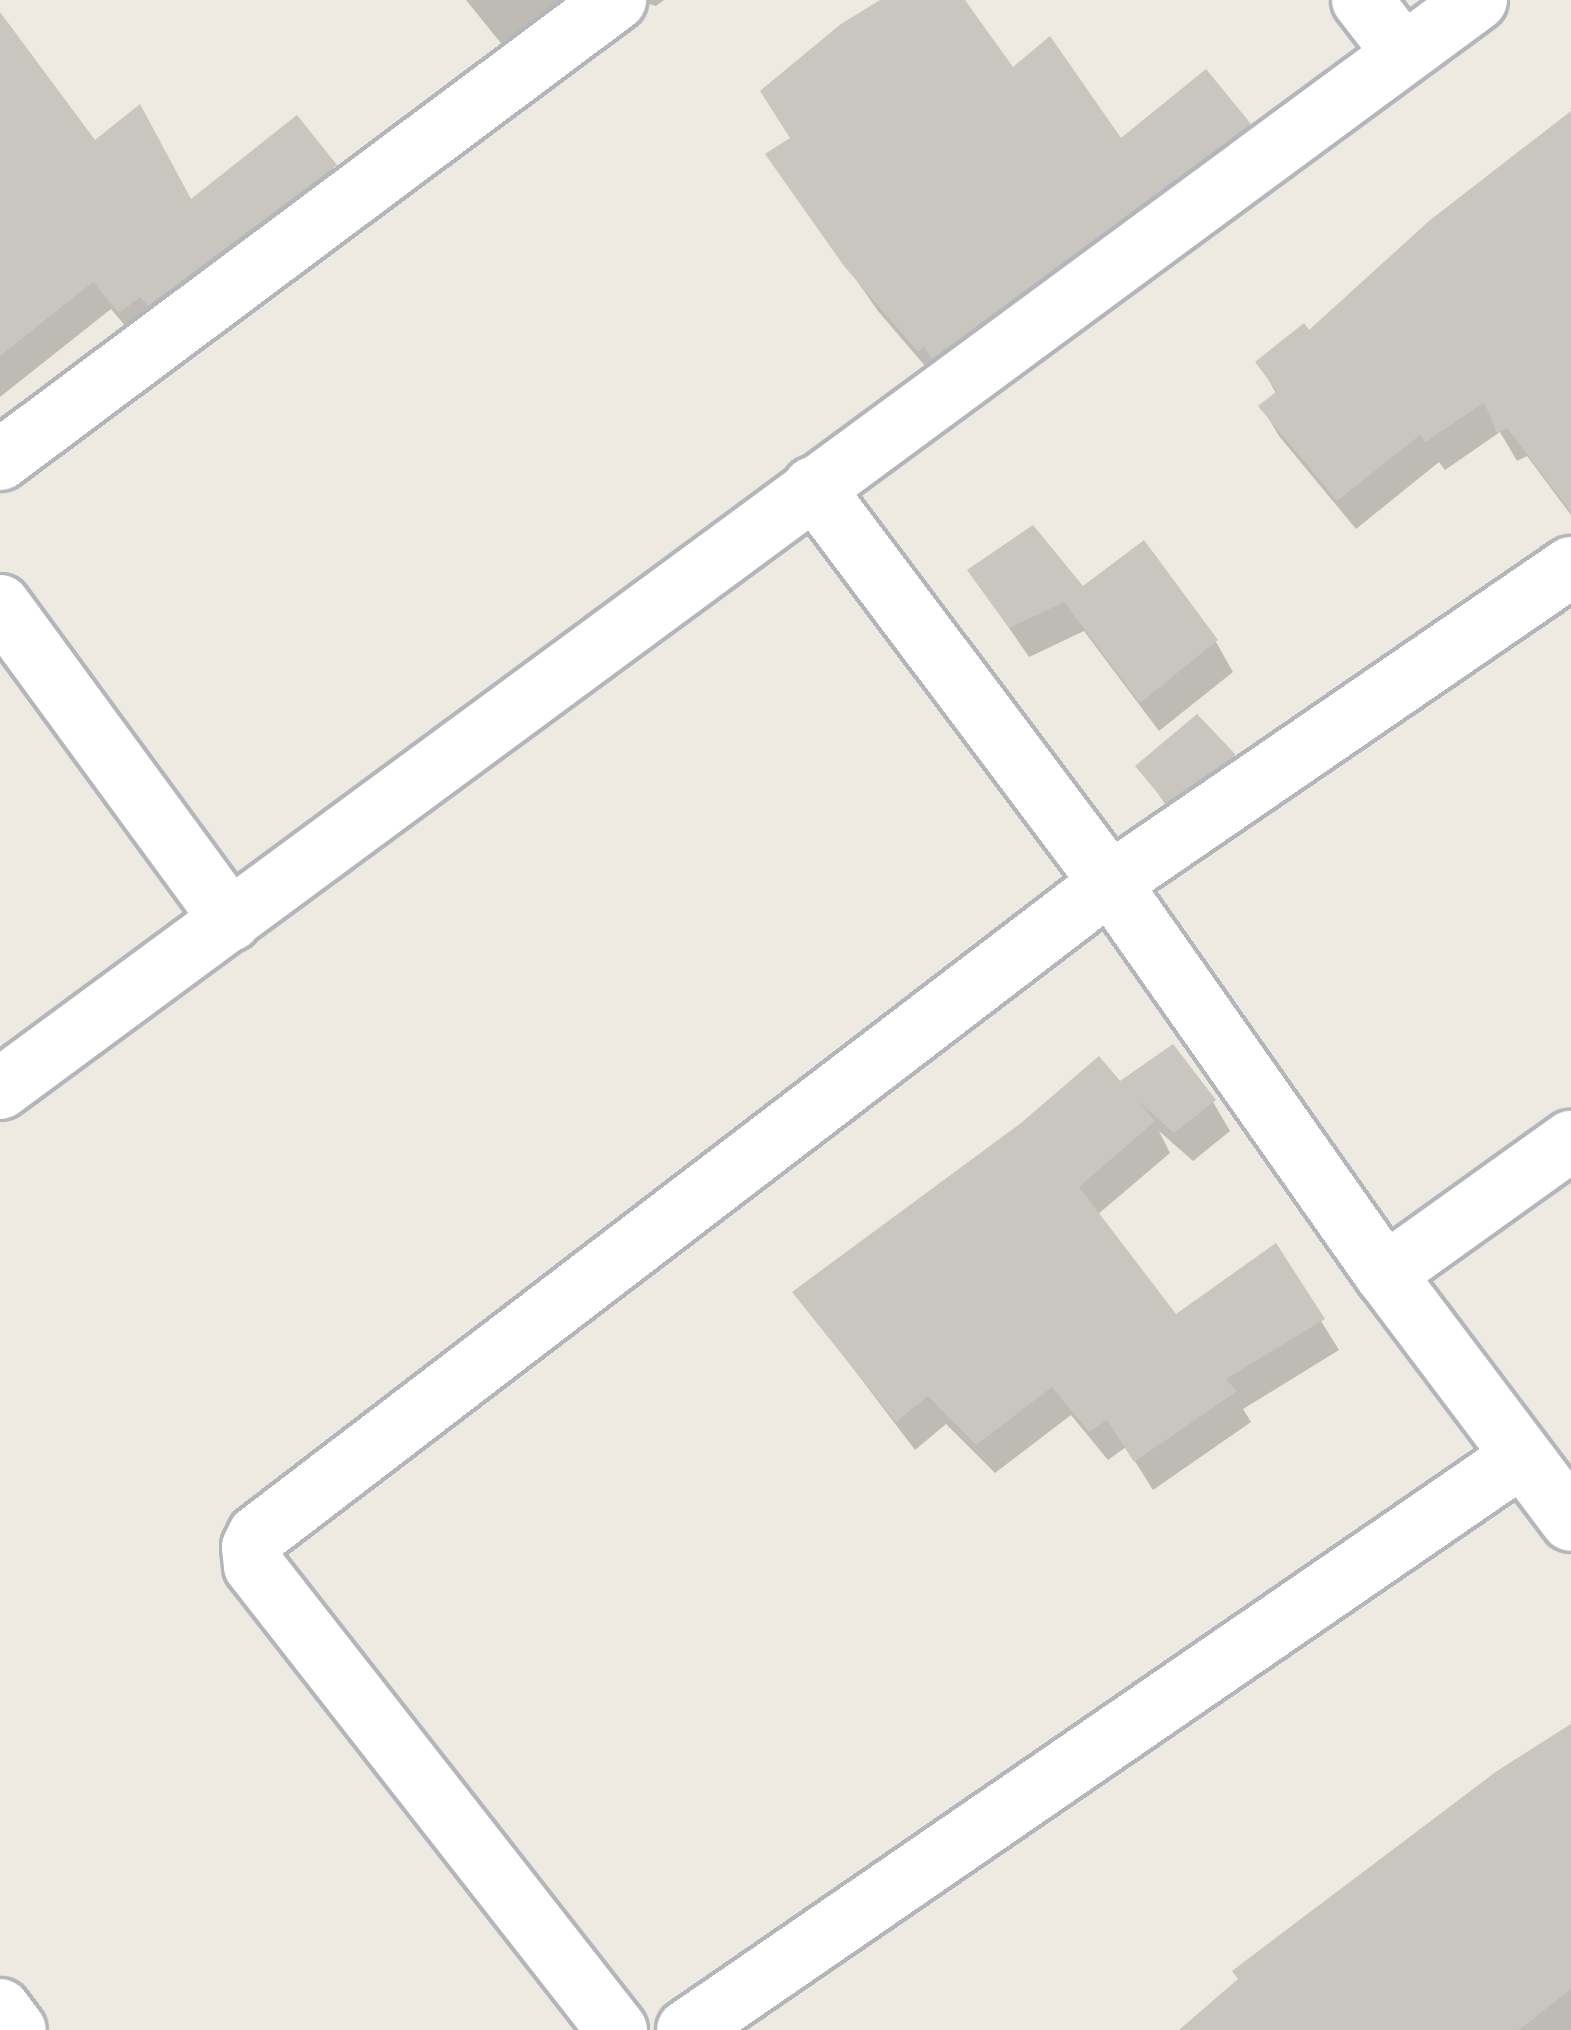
<!DOCTYPE html>
<style>
body{margin:0}
#map{position:relative;width:1571px;height:2030px;overflow:hidden;background:#eeeae2;font-family:"Titillium Web",sans-serif}
div>[style]{position:absolute}
.shadow>*{inset:0;background:#0003}
.building>*{inset:0;background:#c9c5bf}
.roads{filter:drop-shadow(3px 0 #b3b6ba) drop-shadow(-3px 0 #b3b6ba) drop-shadow(0 3px #b3b6ba) drop-shadow(0 -3px #b3b6ba)}
.minor>*{height:60px;margin:-30px;padding:0 30px;transform-origin:30px;border-radius:30px;background:#fff}
span{translate:-50% -50%;white-space:nowrap;text-align:center;line-height:1.15;-webkit-text-stroke:9px #fff;paint-order:stroke}
</style>
<div id="map">
<div class="shadow">
<div style="clip-path:polygon(466px 0,633px 0,512px 57px)"></div>
<div style="clip-path:polygon(636px 0,664px 0,656px 6px)"></div>
<div style="clip-path:polygon(882px 0,962px 0,1012px 72px,1121px 142px,1249px 125px,1266px 154px,937px 380px,878px 311px,769px 155px,793px 140px)"></div>
<div style="clip-path:polygon(0 17px,95px 145px,191px 203px,297px 119px,351px 195px,137px 340px,111px 309px,0 397px)"></div>
<div style="clip-path:polygon(1571px 115px,1571px 515px,1527px 456px,1517px 461px,1500px 432px,1445px 470px,1439px 462px,1356px 529px,1279px 436px,1262px 407px,1277px 395px,1259px 363px,1309px 334px)"></div>
<div style="clip-path:polygon(970px 571px,1083px 590px,1216px 642px,1233px 672px,1159px 731px,1084px 631px,1029px 657px)"></div>
<div style="clip-path:polygon(1233px 757px,1255px 795px,1190px 840px,1139px 766px)"></div>
<div style="clip-path:polygon(1120px 1085px,1213px 1102px,1230px 1131px,1193px 1161px,1159px 1131px,1170px 1153px,1097px 1215px,1176px 1318px,1275px 1247px,1339px 1350px,1243px 1409px,1251px 1422px,1153px 1490px,1126px 1447px,1108px 1460px,1071px 1415px,995px 1473px,946px 1424px,915px 1450px,796px 1293px)"></div>
<div style="clip-path:polygon(1571px 1727px,1571px 2030px,1183px 2030px)"></div>
</div>
<div class="building">
<div style="clip-path:polygon(880px 0,965px 0,1013px 67px,1050px 36px,1121px 138px,1206px 69px,1251px 124px,932px 359px,924px 347px,918px 352px,844px 266px,765px 154px,790px 138px,760px 91px,841px 24px)"></div>
<div style="clip-path:polygon(0 12px,95px 140px,140px 104px,191px 199px,297px 115px,337px 165px,148px 306px,140px 297px,119px 313px,93px 282px,0 356px)"></div>
<div style="clip-path:polygon(1571px 111px,1571px 512px,1507px 428px,1497px 433px,1484px 402px,1426px 442px,1420px 435px,1337px 501px,1258px 406px,1277px 391px,1255px 362px,1304px 323px,1309px 330px,1429px 221px)"></div>
<div style="clip-path:polygon(1033px 525px,1083px 586px,1144px 540px,1218px 640px,1140px 703px,1064px 602px,1009px 628px,967px 570px)"></div>
<div style="clip-path:polygon(1197px 714px,1236px 755px,1166px 803px,1135px 766px)"></div>
<div style="clip-path:polygon(1173px 1044px,1216px 1100px,1174px 1133px,1137px 1100px,1155px 1121px,1079px 1187px,1176px 1314px,1276px 1243px,1325px 1319px,1226px 1379px,1237px 1391px,1134px 1462px,1107px 1420px,1089px 1432px,1052px 1387px,976px 1445px,928px 1396px,896px 1422px,792px 1292px,1021px 1123px,1099px 1056px,1120px 1081px)"></div>
<div style="clip-path:polygon(1571px 1724px,1571px 1989px,1519px 2030px,1179px 2030px,1238px 1979px,1232px 1971px,1497px 1771px)"></div>
</div>
<div class="roads">
<div class="minor">
<div style="left:1362px;top:0;width:67px;rotate:52.3deg"></div>
<div style="left:0;top:460px;width:769px;rotate:-36.75deg"></div>
<div style="left:813px;top:487px;width:495px;rotate:53.1deg"></div>
<div style="left:1110px;top:883px;width:478px;rotate:54.9deg"></div>
<div style="left:1385px;top:1274px;width:309px;rotate:53deg"></div>
<div style="left:0;top:605px;width:391px;rotate:53.8deg"></div>
<div style="left:0;top:1089px;width:1835px;rotate:-36.4deg"></div>
<div style="left:1385px;top:1274px;width:229px;rotate:-35.6deg"></div>
<div style="left:0;top:2009px;width:26px;rotate:53deg"></div>
<div style="left:617px;top:2030px;width:589px;rotate:-128.04deg"></div>
<div style="left:254px;top:1566px;width:19px;rotate:-96deg"></div>
<div style="left:252px;top:1547px;width:13px;rotate:-63deg"></div>
<div style="left:258px;top:1535px;width:1073px;rotate:-37.43deg"></div>
<div style="left:1110px;top:883px;width:559px;rotate:-34.43deg"></div>
<div style="left:687px;top:2030px;width:1012px;rotate:-34.49deg"></div>
</div>
</div>
</div>
